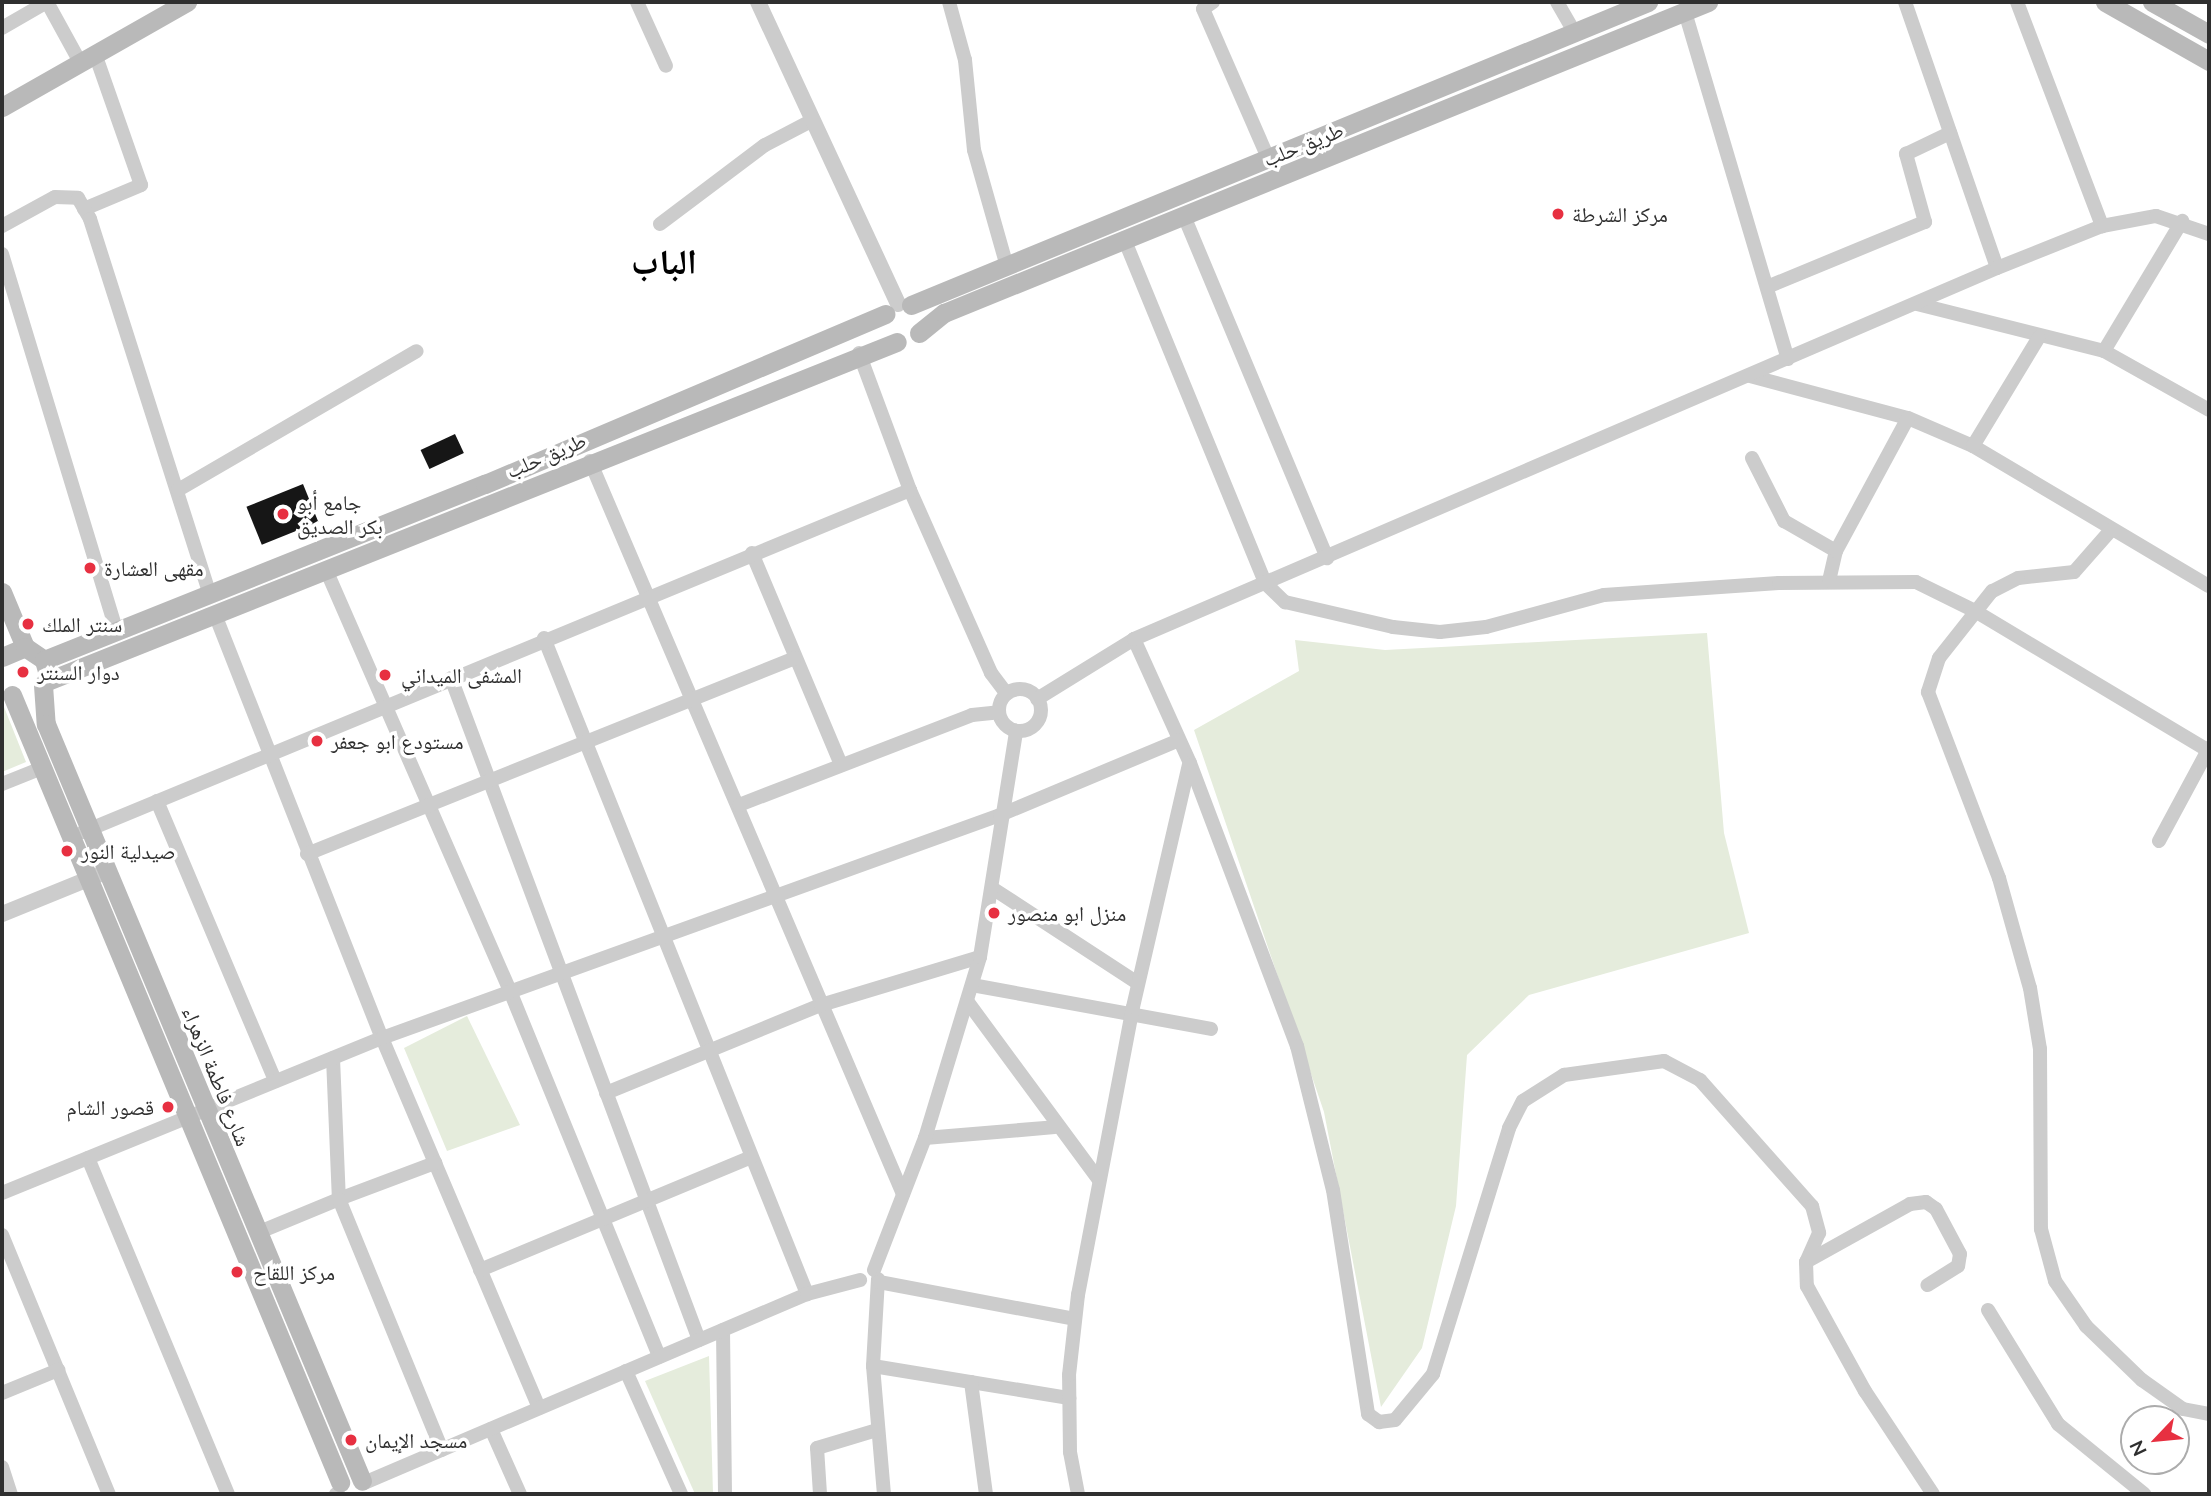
<!DOCTYPE html>
<meta charset="utf-8">
<style>
body{margin:0}
#map{position:relative;width:2211px;height:1496px;overflow:hidden;background:#fff;font-family:Mulish,"Noto Naskh Arabic",sans-serif}
div>[style]{position:absolute}
.green>*{inset:0;background:#e5ecdc}
.building>*{inset:0;background:#161616;transform-origin:0 0}
.minor>*{height:14px;margin:-7px;padding:0 7px;transform-origin:7px;border-radius:7px;background:#ccc}
.minor>.ring{margin:-7px;padding:0;box-sizing:content-box;background:none;border:14px solid #ccc;border-radius:50%}
.tertiary>*{height:16px;margin:-8px;padding:0 8px;transform-origin:8px;border-radius:8px;background:#ccc}
.secondary>*{height:19px;margin:-9.5px;padding:0 9.5px;transform-origin:9.5px;border-radius:9.5px;background:#b9b9b9}
.dots>*{width:19px;height:19px;translate:-50% -50%;box-sizing:border-box;border:4px solid #fff;border-radius:50%}
span{translate:-50% -50%;white-space:nowrap;text-align:center;line-height:1.15;-webkit-text-stroke:7px #fff;paint-order:stroke}
.street-label{font-size:21px;color:#2f2f2f}
.poi-label{font-size:21px;color:#2f2f2f}
.left{translate:0 -50%;text-align:left}
.right{translate:-100% -50%;text-align:right}
.town-label{font-size:35px;color:#000;font-weight:700}
.frame{position:absolute;inset:0;border:4px solid #2f2f2f;pointer-events:none}
.north{position:absolute;left:2120px;top:1405px;width:70px;height:70px;box-sizing:border-box;background:#fff;border:2px solid #acacac;border-radius:50%;rotate:244deg;font-size:19px;font-weight:700;line-height:28px;text-align:center;color:#2f2f2f}
.north::after{content:'';display:block;margin:auto;width:24px;height:32px;background:#e73041;clip-path:polygon(50% 0,100% 100%,50% 72%,0 100%)}
</style>
<div id="map">
<div class="green">
<div style="clip-path:polygon(1707px 633px,1724px 833px,1749px 933px,1529px 995px,1467px 1055px,1456px 1206px,1422px 1348px,1381px 1407px,1324px 1112px,1194px 730px,1299px 671px,1295px 640px,1385px 650px)"></div>
<div style="clip-path:polygon(2px 702px,26px 762px,2px 772px)"></div>
<div style="clip-path:polygon(467px 1016px,520px 1125px,447px 1151px,404px 1048px)"></div>
<div style="clip-path:polygon(709px 1356px,713px 1494px,695px 1494px,645px 1381px)"></div>
</div>
<div class="building">
<div style="left:455px;top:434px;width:21px;height:38px;rotate:65deg"></div>
<div style="left:303px;top:484px;width:41px;height:61px;rotate:68deg"></div>
</div>
<div class="minor">
<div style="left:47px;top:2px;width:68px;rotate:61.2deg"></div>
<div style="left:637px;top:2px;width:70px;rotate:65.6deg"></div>
<div style="left:949px;top:2px;width:60px;rotate:74.6deg"></div>
<div style="left:965px;top:60px;width:90px;rotate:84.3deg"></div>
<div style="left:974px;top:150px;width:122px;rotate:74.2deg"></div>
<div style="left:1213px;top:2px;width:12px;rotate:145deg"></div>
<div style="left:1203px;top:9px;width:165px;rotate:66.4deg"></div>
<div style="left:1557px;top:2px;width:36px;rotate:60deg"></div>
<div style="left:1905px;top:2px;width:281px;rotate:70.9deg"></div>
<div style="left:2017px;top:2px;width:240px;rotate:69.2deg"></div>
<div style="left:1685px;top:12px;width:362px;rotate:73.5deg"></div>
<div style="left:2px;top:28px;width:52px;rotate:-30deg"></div>
<div style="left:84px;top:209px;width:62px;rotate:-22.8deg"></div>
<div style="left:141px;top:185px;width:139px;rotate:-109.3deg"></div>
<div style="left:1184px;top:216px;width:371px;rotate:67.3deg"></div>
<div style="left:660px;top:224px;width:131px;rotate:-37deg"></div>
<div style="left:765px;top:145px;width:54px;rotate:-27.5deg"></div>
<div style="left:2px;top:226px;width:60px;rotate:-28.7deg"></div>
<div style="left:55px;top:197px;width:23px;rotate:2deg"></div>
<div style="left:78px;top:198px;width:24px;rotate:60deg"></div>
<div style="left:90px;top:219px;width:395px;rotate:72.3deg"></div>
<div style="left:1125px;top:241px;width:370px;rotate:67.7deg"></div>
<div style="left:1265px;top:583px;width:28px;rotate:44deg"></div>
<div style="left:1285px;top:602px;width:111px;rotate:13deg"></div>
<div style="left:1393px;top:627px;width:47px;rotate:6.1deg"></div>
<div style="left:1440px;top:632px;width:46px;rotate:-6.2deg"></div>
<div style="left:1486px;top:627px;width:122px;rotate:-15.2deg"></div>
<div style="left:1604px;top:595px;width:175px;rotate:-3.9deg"></div>
<div style="left:1779px;top:583px;width:137px;rotate:-0.4deg"></div>
<div style="left:1916px;top:582px;width:66px;rotate:26.2deg"></div>
<div style="left:1975px;top:611px;width:273px;rotate:30.9deg"></div>
<div style="left:2px;top:254px;width:396px;rotate:73.1deg"></div>
<div style="left:1767px;top:287px;width:171px;rotate:-22.4deg"></div>
<div style="left:1925px;top:222px;width:71px;rotate:-105.6deg"></div>
<div style="left:1906px;top:154px;width:49px;rotate:-25.5deg"></div>
<div style="left:1917px;top:304px;width:193px;rotate:14.1deg"></div>
<div style="left:2104px;top:351px;width:120px;rotate:29.3deg"></div>
<div style="left:2104px;top:351px;width:152px;rotate:-59deg"></div>
<div style="left:859px;top:353px;width:146px;rotate:69.6deg"></div>
<div style="left:910px;top:490px;width:200px;rotate:66.1deg"></div>
<div style="left:991px;top:673px;width:26px;rotate:53deg"></div>
<div style="left:1750px;top:376px;width:163px;rotate:14.9deg"></div>
<div style="left:1908px;top:418px;width:71px;rotate:23.3deg"></div>
<div style="left:1973px;top:446px;width:274px;rotate:30.7deg"></div>
<div style="left:1973px;top:446px;width:127px;rotate:-58.8deg"></div>
<div style="left:1752px;top:458px;width:71px;rotate:63.1deg"></div>
<div style="left:1784px;top:521px;width:60px;rotate:30deg"></div>
<div style="left:590px;top:461px;width:797px;rotate:66.88deg"></div>
<div style="left:178px;top:490px;width:276px;rotate:-30.2deg"></div>
<div style="left:2111px;top:530px;width:56px;rotate:131.4deg"></div>
<div style="left:2074px;top:572px;width:56px;rotate:173.9deg"></div>
<div style="left:2018px;top:578px;width:29px;rotate:153deg"></div>
<div style="left:1992px;top:591px;width:85px;rotate:128.3deg"></div>
<div style="left:1939px;top:658px;width:36px;rotate:108deg"></div>
<div style="left:1928px;top:692px;width:199px;rotate:69.1deg"></div>
<div style="left:1999px;top:878px;width:114px;rotate:74.3deg"></div>
<div style="left:2030px;top:988px;width:62px;rotate:80.7deg"></div>
<div style="left:2040px;top:1049px;width:180px;rotate:89.7deg"></div>
<div style="left:2041px;top:1229px;width:54px;rotate:74.9deg"></div>
<div style="left:2055px;top:1281px;width:55px;rotate:55.4deg"></div>
<div style="left:2086px;top:1326px;width:78px;rotate:44deg"></div>
<div style="left:2142px;top:1380px;width:50px;rotate:35.3deg"></div>
<div style="left:2183px;top:1409px;width:26px;rotate:11deg"></div>
<div style="left:752px;top:553px;width:230px;rotate:67.2deg"></div>
<div style="left:327px;top:572px;width:457px;rotate:66.4deg"></div>
<div style="left:510px;top:991px;width:395px;rotate:67.8deg"></div>
<div style="left:1829px;top:581px;width:31px;rotate:-77deg"></div>
<div style="left:1836px;top:551px;width:151px;rotate:-61.6deg"></div>
<div style="left:216px;top:617px;width:453px;rotate:68.5deg"></div>
<div style="left:382px;top:1038px;width:402px;rotate:67deg"></div>
<div style="left:544px;top:638px;width:707px;rotate:68.15deg"></div>
<div style="left:1134px;top:639px;width:136px;rotate:65.7deg"></div>
<div style="left:1190px;top:763px;width:303px;rotate:69.3deg"></div>
<div style="left:1297px;top:1046px;width:148px;rotate:76deg"></div>
<div style="left:1333px;top:1190px;width:227px;rotate:81.1deg"></div>
<div style="left:1368px;top:1414px;width:14px;rotate:36deg"></div>
<div style="left:1379px;top:1422px;width:16px;rotate:-7deg"></div>
<div style="left:1395px;top:1420px;width:60px;rotate:-50.4deg"></div>
<div style="left:1433px;top:1374px;width:257px;rotate:-72.8deg"></div>
<div style="left:1509px;top:1128px;width:30px;rotate:-63deg"></div>
<div style="left:1523px;top:1101px;width:49px;rotate:-32.4deg"></div>
<div style="left:1564px;top:1075px;width:101px;rotate:-8deg"></div>
<div style="left:1664px;top:1061px;width:41px;rotate:27.8deg"></div>
<div style="left:1700px;top:1080px;width:169px;rotate:48.4deg"></div>
<div style="left:1812px;top:1206px;width:28px;rotate:75deg"></div>
<div style="left:1819px;top:1233px;width:32px;rotate:114deg"></div>
<div style="left:1806px;top:1262px;width:24px;rotate:88deg"></div>
<div style="left:1807px;top:1286px;width:120px;rotate:61.1deg"></div>
<div style="left:1865px;top:1391px;width:123px;rotate:56.6deg"></div>
<div style="left:451px;top:678px;width:707px;rotate:69.46deg"></div>
<div class="ring" style="left:999px;top:689px;width:28px;height:28px"></div>
<div style="left:1037px;top:699px;width:114px;rotate:-31.7deg"></div>
<div style="left:1134px;top:639px;width:939px;rotate:-23.26deg"></div>
<div style="left:1997px;top:268px;width:113px;rotate:-21.8deg"></div>
<div style="left:2102px;top:226px;width:55px;rotate:-10.5deg"></div>
<div style="left:2156px;top:216px;width:56px;rotate:18.8deg"></div>
<div style="left:2px;top:784px;width:43px;rotate:-21.8deg"></div>
<div style="left:157px;top:801px;width:304px;rotate:67.1deg"></div>
<div style="left:739px;top:805px;width:250px;rotate:-21.1deg"></div>
<div style="left:972px;top:715px;width:27px;rotate:-6deg"></div>
<div style="left:83px;top:832px;width:895px;rotate:-22.47deg"></div>
<div style="left:2159px;top:841px;width:106px;rotate:-61.7deg"></div>
<div style="left:307px;top:854px;width:526px;rotate:-21.88deg"></div>
<div style="left:992px;top:888px;width:174px;rotate:33.1deg"></div>
<div style="left:972px;top:985px;width:243px;rotate:10.4deg"></div>
<div style="left:967px;top:1001px;width:221px;rotate:53.6deg"></div>
<div style="left:333px;top:1058px;width:141px;rotate:87.6deg"></div>
<div style="left:339px;top:1199px;width:103px;rotate:-20.6deg"></div>
<div style="left:606px;top:1093px;width:232px;rotate:-22.3deg"></div>
<div style="left:821px;top:1005px;width:166px;rotate:-16.8deg"></div>
<div style="left:925px;top:1138px;width:130px;rotate:-4.8deg"></div>
<div style="left:88px;top:1158px;width:364px;rotate:67.4deg"></div>
<div style="left:2px;top:1193px;width:410px;rotate:-22.2deg"></div>
<div style="left:382px;top:1038px;width:657px;rotate:-19.84deg"></div>
<div style="left:1000px;top:815px;width:194px;rotate:-22.7deg"></div>
<div style="left:257px;top:1233px;width:89px;rotate:-22.5deg"></div>
<div style="left:339px;top:1199px;width:271px;rotate:67.7deg"></div>
<div style="left:2px;top:1235px;width:280px;rotate:67.6deg"></div>
<div style="left:1806px;top:1262px;width:119px;rotate:-29.1deg"></div>
<div style="left:1910px;top:1204px;width:16px;rotate:-7deg"></div>
<div style="left:1926px;top:1202px;width:12px;rotate:35deg"></div>
<div style="left:1936px;top:1209px;width:51px;rotate:61.9deg"></div>
<div style="left:1960px;top:1254px;width:12px;rotate:99deg"></div>
<div style="left:1958px;top:1266px;width:36px;rotate:148deg"></div>
<div style="left:480px;top:1270px;width:294px;rotate:-22.6deg"></div>
<div style="left:874px;top:1270px;width:142px;rotate:-68.9deg"></div>
<div style="left:925px;top:1138px;width:189px;rotate:-73.1deg"></div>
<div style="left:980px;top:957px;width:229px;rotate:-80.9deg"></div>
<div style="left:878px;top:1279px;width:87px;rotate:93.3deg"></div>
<div style="left:873px;top:1366px;width:128px;rotate:85.1deg"></div>
<div style="left:879px;top:1282px;width:199px;rotate:10.7deg"></div>
<div style="left:1988px;top:1310px;width:134px;rotate:58.4deg"></div>
<div style="left:2058px;top:1424px;width:111px;rotate:39.1deg"></div>
<div style="left:723px;top:1330px;width:164px;rotate:89.3deg"></div>
<div style="left:873px;top:1366px;width:199px;rotate:9.3deg"></div>
<div style="left:626px;top:1371px;width:135px;rotate:65.9deg"></div>
<div style="left:971px;top:1382px;width:113px;rotate:82.4deg"></div>
<div style="left:2px;top:1393px;width:61px;rotate:-22.3deg"></div>
<div style="left:491px;top:1429px;width:71px;rotate:66deg"></div>
<div style="left:2px;top:1467px;width:28px;rotate:72deg"></div>
<div style="left:364px;top:1483px;width:482px;rotate:-23.1deg"></div>
<div style="left:807px;top:1294px;width:55px;rotate:-14.8deg"></div>
<div style="left:336px;top:1494px;width:2px;rotate:-27deg"></div>
<div style="left:820px;top:1494px;width:46px;rotate:-93.7deg"></div>
<div style="left:817px;top:1448px;width:63px;rotate:-16.7deg"></div>
<div style="left:1078px;top:1494px;width:43px;rotate:-100.8deg"></div>
<div style="left:1070px;top:1452px;width:77px;rotate:-90.7deg"></div>
<div style="left:1069px;top:1375px;width:81px;rotate:-83.6deg"></div>
<div style="left:1078px;top:1295px;width:293px;rotate:-79.2deg"></div>
<div style="left:1133px;top:1007px;width:248px;rotate:-77deg"></div>
</div>
<div class="tertiary">
<div style="left:758px;top:2px;width:333px;rotate:65.1deg"></div>
<div style="left:2px;top:914px;width:104px;rotate:-22.1deg"></div>
</div>
<div class="secondary">
<div style="left:2105px;top:2px;width:120px;rotate:29.6deg"></div>
<div style="left:2152px;top:2px;width:65px;rotate:29.3deg"></div>
<div style="left:2px;top:107px;width:213px;rotate:-29.6deg"></div>
<div style="left:911px;top:305px;width:797px;rotate:-22.35deg"></div>
<div style="left:919px;top:333px;width:32px;rotate:-39deg"></div>
<div style="left:944px;top:313px;width:825px;rotate:-22.15deg"></div>
<div style="left:2px;top:592px;width:60px;rotate:67.3deg"></div>
<div style="left:2px;top:657px;width:25px;rotate:-23deg"></div>
<div style="left:25px;top:647px;width:23px;rotate:34deg"></div>
<div style="left:44px;top:660px;width:11px;rotate:75deg"></div>
<div style="left:44px;top:660px;width:475px;rotate:-21.8deg"></div>
<div style="left:485px;top:484px;width:435px;rotate:-23deg"></div>
<div style="left:45px;top:682px;width:917px;rotate:-21.76deg"></div>
<div style="left:43px;top:685px;width:39px;rotate:86deg"></div>
<div style="left:46px;top:724px;width:820px;rotate:67.34deg"></div>
<div style="left:12px;top:695px;width:853px;rotate:67.37deg"></div>
</div>
<div class="dots">
<div style="left:1558px;top:214px;background:#e73041"></div>
<div style="left:283px;top:514px;background:#e73041"></div>
<div style="left:90px;top:568px;background:#e73041"></div>
<div style="left:28px;top:624px;background:#e73041"></div>
<div style="left:23px;top:672px;background:#e73041"></div>
<div style="left:385px;top:675px;background:#e73041"></div>
<div style="left:317px;top:741px;background:#e73041"></div>
<div style="left:67px;top:851px;background:#e73041"></div>
<div style="left:994px;top:913px;background:#e73041"></div>
<div style="left:168px;top:1107px;background:#e73041"></div>
<div style="left:237px;top:1272px;background:#e73041"></div>
<div style="left:351px;top:1440px;background:#e73041"></div>
</div>
<div class="street-label">
<span style="left:1303px;top:144px;rotate:-22deg">طريق حلب</span>
<span style="left:546px;top:455px;rotate:-23deg">طريق حلب</span>
<span style="left:217px;top:1076px;rotate:68deg">شارع فاطمة الزهراء</span>
</div>
<div class="poi-label">
<span class="left" style="left:1572px;top:214px">مركز الشرطة</span>
<span class="left" style="left:297px;top:514px">جامع أبو<br>بكر الصديق</span>
<span class="left" style="left:104px;top:568px">مقهى العشارة</span>
<span class="left" style="left:42px;top:624px">سنتر الملك</span>
<span class="left" style="left:37px;top:672px">دوار السنتر</span>
<span class="left" style="left:401px;top:675px">المشفى الميداني</span>
<span class="left" style="left:331px;top:741px">مستودع ابو جعفر</span>
<span class="left" style="left:81px;top:851px">صيدلية النور</span>
<span class="left" style="left:1008px;top:913px">منزل ابو منصور</span>
<span class="right" style="left:154px;top:1107px">قصور الشام</span>
<span class="left" style="left:253px;top:1272px">مركز اللقاح</span>
<span class="left" style="left:365px;top:1440px">مسجد الإيمان</span>
</div>
<div class="town-label">
<span style="left:664px;top:261px">الباب</span>
</div>
<div class="frame"></div>
<div class="north">N</div>
</div>
